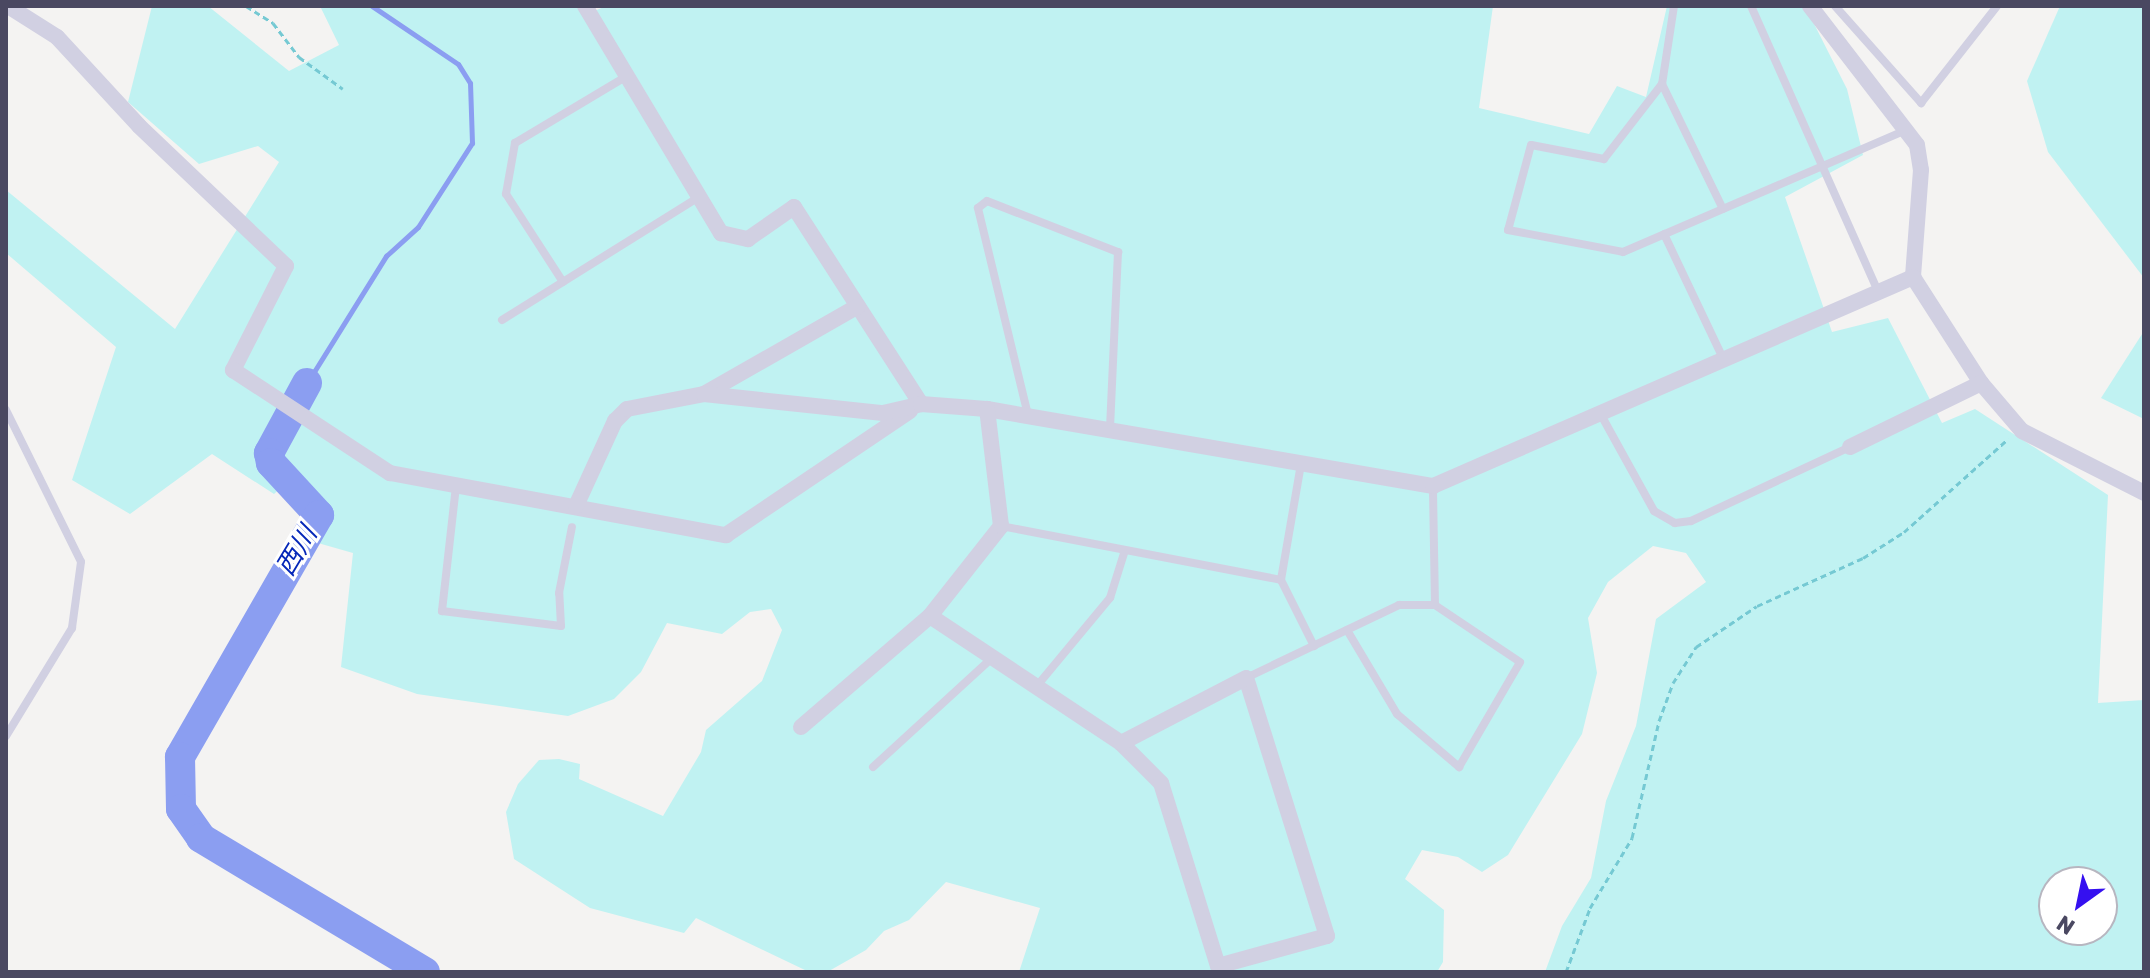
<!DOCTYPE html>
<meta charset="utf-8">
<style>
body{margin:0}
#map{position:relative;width:2150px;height:978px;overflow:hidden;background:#f4f3f2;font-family:Rubik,"Noto Sans JP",sans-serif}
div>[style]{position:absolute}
.green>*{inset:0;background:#c0f2f2}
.stream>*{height:5px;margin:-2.5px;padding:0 2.5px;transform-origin:2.5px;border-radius:2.5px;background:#8b9ef1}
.river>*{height:30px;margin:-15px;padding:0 15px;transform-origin:15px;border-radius:15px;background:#8b9ef1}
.path>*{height:3px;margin-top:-1.5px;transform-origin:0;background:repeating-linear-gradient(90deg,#75c9d3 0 6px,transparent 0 10px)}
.lane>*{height:8px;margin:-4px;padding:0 4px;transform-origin:4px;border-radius:4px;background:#d1d0e2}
.street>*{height:16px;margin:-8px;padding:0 8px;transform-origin:8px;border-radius:8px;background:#d1d0e2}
span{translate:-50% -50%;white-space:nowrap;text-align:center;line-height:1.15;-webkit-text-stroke:6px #fff;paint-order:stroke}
.water-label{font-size:26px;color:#0527b8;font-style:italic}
.frame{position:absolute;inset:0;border:8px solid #4a4861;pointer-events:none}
.north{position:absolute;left:2038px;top:866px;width:80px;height:80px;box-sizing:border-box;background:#fff;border:2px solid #b7b6c0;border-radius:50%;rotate:213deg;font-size:22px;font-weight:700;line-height:32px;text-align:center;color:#4a4861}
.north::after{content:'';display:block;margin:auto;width:28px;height:36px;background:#3510f0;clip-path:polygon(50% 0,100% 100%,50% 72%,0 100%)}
</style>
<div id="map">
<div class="green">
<div style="clip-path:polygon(evenodd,152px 6px,208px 6px,289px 71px,339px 45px,320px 6px,577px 6px,583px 16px,606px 6px,1493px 6px,1479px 108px,1589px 134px,1617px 86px,1646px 97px,1667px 6px,1805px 6px,1847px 89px,1863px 155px,1785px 197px,1832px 332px,1888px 318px,1942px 423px,1975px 409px,2108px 495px,2098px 703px,2144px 700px,2144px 972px,1545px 972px,1562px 926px,1591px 878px,1606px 801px,1636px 726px,1656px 619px,1706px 582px,1686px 553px,1653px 546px,1608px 582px,1588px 618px,1597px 673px,1582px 734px,1508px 855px,1482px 872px,1458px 857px,1422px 850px,1405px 879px,1444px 910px,1443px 962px,1437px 972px,1019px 972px,1040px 908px,946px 882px,909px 920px,884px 931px,866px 950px,829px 971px,807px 971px,696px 918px,684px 933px,590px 908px,514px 859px,506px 812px,518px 784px,539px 760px,559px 759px,580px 764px,579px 779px,663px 816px,701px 752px,706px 730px,762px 681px,782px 630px,771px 609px,750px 612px,722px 634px,667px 623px,641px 672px,614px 699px,568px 716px,417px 694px,341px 667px,353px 553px,297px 537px,311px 515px,284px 485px,274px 494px,212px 454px,130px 514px,72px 480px,116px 347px,6px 253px,6px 190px,175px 329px,279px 162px,258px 146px,199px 164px,128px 102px,152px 6px,2054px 882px,2102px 882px,2102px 930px,2054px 930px,2054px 882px)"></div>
<div style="clip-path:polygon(2060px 6px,2144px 6px,2144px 278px,2048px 152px,2027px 81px)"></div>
<div style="clip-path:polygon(2144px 331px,2144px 419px,2101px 398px)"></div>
</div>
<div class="stream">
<div style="left:307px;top:383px;width:150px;rotate:-58.1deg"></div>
<div style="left:386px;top:256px;width:43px;rotate:-42.2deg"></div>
<div style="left:418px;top:227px;width:100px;rotate:-57.3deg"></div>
<div style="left:472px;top:143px;width:60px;rotate:-91.9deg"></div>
<div style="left:470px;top:83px;width:22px;rotate:-122deg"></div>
<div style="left:458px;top:64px;width:104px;rotate:-146deg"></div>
</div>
<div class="river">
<div style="left:307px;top:383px;width:80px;rotate:118.5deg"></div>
<div style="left:269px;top:453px;width:10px;rotate:79deg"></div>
<div style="left:271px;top:463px;width:71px;rotate:47.3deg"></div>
<div style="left:319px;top:515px;width:279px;rotate:119.9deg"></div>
<div style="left:180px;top:757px;width:52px;rotate:88.9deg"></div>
<div style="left:181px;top:809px;width:35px;rotate:55deg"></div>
<div style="left:201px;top:838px;width:261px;rotate:30.9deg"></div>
</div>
<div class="path">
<div style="left:246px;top:6px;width:32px;rotate:32deg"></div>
<div style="left:273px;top:23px;width:43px;rotate:52.6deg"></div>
<div style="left:299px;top:57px;width:54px;rotate:36deg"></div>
<div style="left:1566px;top:972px;width:68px;rotate:-69.4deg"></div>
<div style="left:1590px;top:908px;width:82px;rotate:-59deg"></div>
<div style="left:1632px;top:838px;width:120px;rotate:-77deg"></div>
<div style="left:1659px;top:721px;width:40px;rotate:-69.8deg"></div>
<div style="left:1673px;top:683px;width:43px;rotate:-57.4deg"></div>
<div style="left:1696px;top:647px;width:73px;rotate:-33.9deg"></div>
<div style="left:1757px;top:606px;width:116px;rotate:-24.4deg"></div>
<div style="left:1863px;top:558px;width:49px;rotate:-32.4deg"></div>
<div style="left:1904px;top:532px;width:140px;rotate:-41.8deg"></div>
</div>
<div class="lane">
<div style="left:1674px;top:6px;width:79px;rotate:98.7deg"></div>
<div style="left:1662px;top:84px;width:95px;rotate:127.7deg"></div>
<div style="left:1604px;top:159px;width:74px;rotate:-169.1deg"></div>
<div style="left:1531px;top:145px;width:88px;rotate:105.1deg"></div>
<div style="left:1508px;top:230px;width:117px;rotate:10.8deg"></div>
<div style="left:1623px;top:252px;width:308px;rotate:-23.3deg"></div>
<div style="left:1751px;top:6px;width:312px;rotate:66deg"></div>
<div style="left:1835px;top:6px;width:130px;rotate:48.4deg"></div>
<div style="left:1921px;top:103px;width:123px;rotate:-51.9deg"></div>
<div style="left:1662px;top:84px;width:139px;rotate:64deg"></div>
<div style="left:1664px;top:234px;width:137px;rotate:64.6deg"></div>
<div style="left:563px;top:282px;width:105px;rotate:-122.9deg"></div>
<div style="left:506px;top:194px;width:52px;rotate:-80deg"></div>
<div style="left:515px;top:143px;width:131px;rotate:-30.9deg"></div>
<div style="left:502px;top:320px;width:232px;rotate:-32deg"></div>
<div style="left:6px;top:410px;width:169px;rotate:63.7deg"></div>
<div style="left:81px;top:562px;width:67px;rotate:97.8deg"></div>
<div style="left:72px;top:628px;width:127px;rotate:121.4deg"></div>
<div style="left:1600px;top:413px;width:112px;rotate:61.1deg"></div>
<div style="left:1654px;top:511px;width:24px;rotate:30deg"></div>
<div style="left:1675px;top:523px;width:16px;rotate:-7deg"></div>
<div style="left:1691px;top:521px;width:175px;rotate:-25deg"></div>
<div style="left:1028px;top:415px;width:213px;rotate:-103.6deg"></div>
<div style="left:978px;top:208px;width:11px;rotate:-38deg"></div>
<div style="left:987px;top:201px;width:141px;rotate:21.3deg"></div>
<div style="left:1118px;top:252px;width:178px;rotate:92.6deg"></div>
<div style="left:1301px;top:464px;width:118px;rotate:99.8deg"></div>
<div style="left:1281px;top:580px;width:74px;rotate:63.4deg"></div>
<div style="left:456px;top:486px;width:126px;rotate:96.4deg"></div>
<div style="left:442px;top:611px;width:120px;rotate:7.2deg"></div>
<div style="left:561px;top:626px;width:33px;rotate:-93deg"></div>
<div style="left:559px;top:593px;width:67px;rotate:-78.9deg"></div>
<div style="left:1001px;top:526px;width:285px;rotate:10.9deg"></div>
<div style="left:1347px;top:630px;width:98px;rotate:59.2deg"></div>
<div style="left:1397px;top:714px;width:82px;rotate:40.5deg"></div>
<div style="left:1459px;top:767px;width:121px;rotate:-59.8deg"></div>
<div style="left:1520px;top:662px;width:102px;rotate:-146.2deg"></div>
<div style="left:1246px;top:678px;width:170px;rotate:-25.5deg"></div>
<div style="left:1399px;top:605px;width:36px"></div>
<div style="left:1435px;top:605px;width:119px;rotate:-91deg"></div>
<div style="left:1036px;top:687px;width:116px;rotate:-50.3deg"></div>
<div style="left:1110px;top:598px;width:50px;rotate:-72.6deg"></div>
<div style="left:873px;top:767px;width:161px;rotate:-42.5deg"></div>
</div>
<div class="street">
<div style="left:8px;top:6px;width:58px;rotate:32.3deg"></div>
<div style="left:57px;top:37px;width:121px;rotate:47.3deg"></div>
<div style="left:139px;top:126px;width:203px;rotate:43.6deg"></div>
<div style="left:286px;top:266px;width:117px;rotate:117deg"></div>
<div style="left:233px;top:370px;width:188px;rotate:33.3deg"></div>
<div style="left:390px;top:473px;width:342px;rotate:10.5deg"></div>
<div style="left:726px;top:535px;width:222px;rotate:-34deg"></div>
<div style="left:585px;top:6px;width:265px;rotate:59.1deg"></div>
<div style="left:721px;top:233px;width:28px;rotate:13deg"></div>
<div style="left:748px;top:239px;width:56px;rotate:-34.8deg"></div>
<div style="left:794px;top:207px;width:234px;rotate:57.2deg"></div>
<div style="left:1810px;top:6px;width:175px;rotate:52.4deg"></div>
<div style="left:1917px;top:145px;width:25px;rotate:81deg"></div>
<div style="left:1921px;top:170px;width:107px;rotate:94.3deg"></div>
<div style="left:1913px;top:277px;width:126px;rotate:57.3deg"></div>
<div style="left:1981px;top:383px;width:63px;rotate:49.5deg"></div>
<div style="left:2022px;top:431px;width:137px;rotate:26.9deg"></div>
<div style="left:704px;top:394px;width:177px;rotate:-29.7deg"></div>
<div style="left:1850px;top:447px;width:146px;rotate:-26deg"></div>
<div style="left:576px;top:506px;width:94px;rotate:-65.4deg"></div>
<div style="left:615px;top:421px;width:17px;rotate:-45deg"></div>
<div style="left:627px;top:409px;width:78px;rotate:-11deg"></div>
<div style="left:704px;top:394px;width:180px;rotate:6.1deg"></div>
<div style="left:883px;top:413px;width:39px;rotate:-13deg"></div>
<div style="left:921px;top:404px;width:66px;rotate:4.3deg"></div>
<div style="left:987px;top:409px;width:453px;rotate:9.8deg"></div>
<div style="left:1433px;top:486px;width:524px;rotate:-23.53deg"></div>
<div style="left:930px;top:616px;width:229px;rotate:33.6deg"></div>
<div style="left:1121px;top:743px;width:57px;rotate:45deg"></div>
<div style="left:1161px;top:783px;width:192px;rotate:72.7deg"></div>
<div style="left:1218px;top:966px;width:113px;rotate:-15.4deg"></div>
<div style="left:1327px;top:936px;width:270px;rotate:-107.4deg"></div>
<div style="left:1246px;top:678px;width:141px;rotate:152.5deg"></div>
<div style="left:801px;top:727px;width:170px;rotate:-40.7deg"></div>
<div style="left:930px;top:616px;width:115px;rotate:-51.7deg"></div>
<div style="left:1001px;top:526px;width:118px;rotate:-96.8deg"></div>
</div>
<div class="water-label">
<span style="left:297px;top:551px;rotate:-59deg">西川</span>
</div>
<div class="frame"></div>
<div class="north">N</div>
</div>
